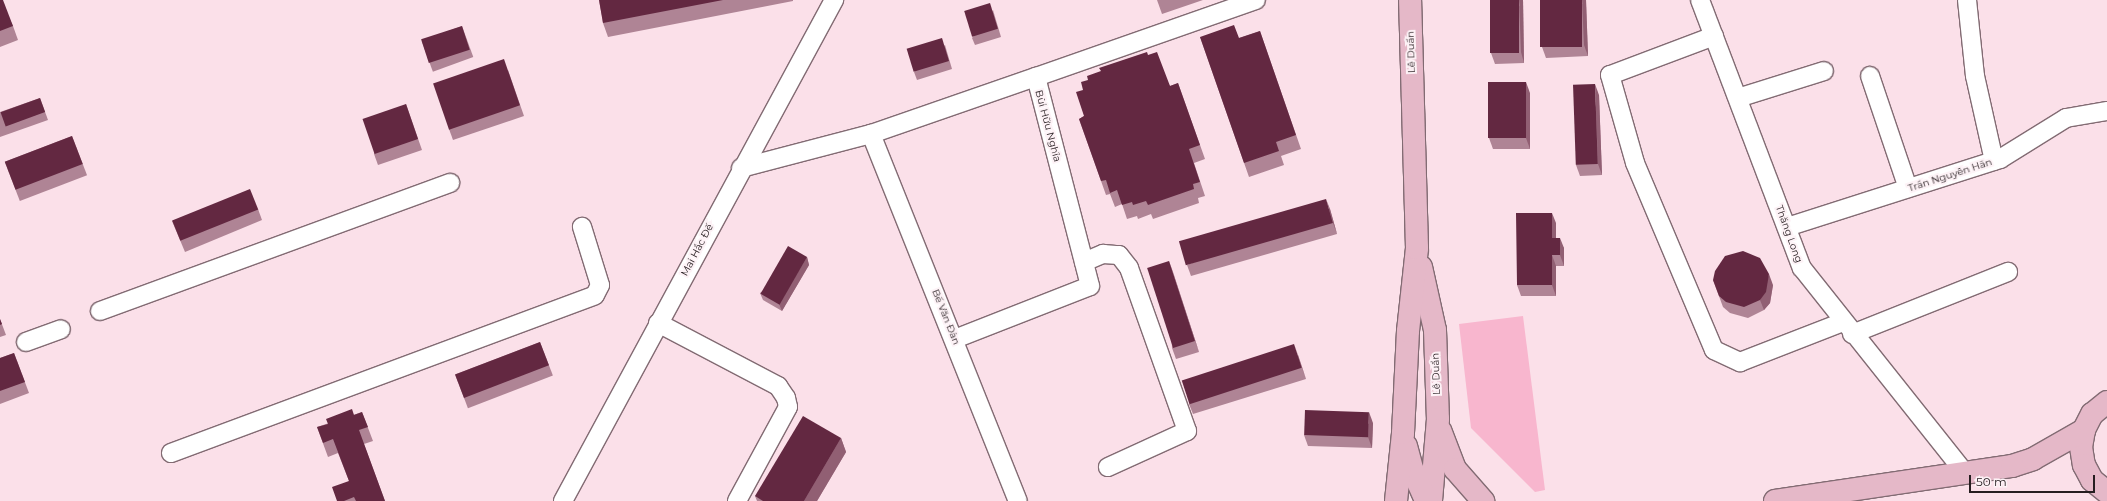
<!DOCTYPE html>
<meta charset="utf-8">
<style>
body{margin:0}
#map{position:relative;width:2107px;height:501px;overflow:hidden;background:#fbe0e9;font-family:Montserrat,sans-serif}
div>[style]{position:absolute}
.green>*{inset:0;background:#f8b6ce}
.roads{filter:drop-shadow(1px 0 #826b73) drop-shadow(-1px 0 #826b73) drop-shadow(0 1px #826b73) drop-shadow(0 -1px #826b73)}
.minor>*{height:18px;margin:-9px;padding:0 9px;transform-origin:9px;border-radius:9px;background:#fff}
.major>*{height:22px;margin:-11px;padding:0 11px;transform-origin:11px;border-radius:11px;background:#e5b8c8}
.wall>*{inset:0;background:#af8495;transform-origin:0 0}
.shaded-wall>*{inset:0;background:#915f73}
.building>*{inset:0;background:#632841;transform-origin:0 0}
span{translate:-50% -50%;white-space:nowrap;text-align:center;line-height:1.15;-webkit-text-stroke:4px #fdf2f6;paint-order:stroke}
.street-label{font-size:10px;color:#261d20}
.scale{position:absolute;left:1969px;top:475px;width:126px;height:18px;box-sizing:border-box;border:2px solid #261d20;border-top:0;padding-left:5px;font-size:12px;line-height:14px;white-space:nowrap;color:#261d20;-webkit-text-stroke:3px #fdf2f6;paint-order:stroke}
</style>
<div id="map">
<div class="green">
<div style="clip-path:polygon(1523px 316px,1545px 490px,1535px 492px,1471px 428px,1459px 324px)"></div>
</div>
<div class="roads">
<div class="minor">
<div style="left:1700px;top:0;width:287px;rotate:69.2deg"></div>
<div style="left:1802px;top:268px;width:260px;rotate:51.5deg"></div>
<div style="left:1967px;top:0;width:76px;rotate:84deg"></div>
<div style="left:1975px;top:76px;width:87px;rotate:77.4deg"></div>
<div style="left:1714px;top:36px;width:111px;rotate:159.4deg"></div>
<div style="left:1610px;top:75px;width:91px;rotate:74.1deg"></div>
<div style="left:1635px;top:163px;width:203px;rotate:67.1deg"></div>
<div style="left:1714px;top:350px;width:29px;rotate:25deg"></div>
<div style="left:1740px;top:362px;width:110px;rotate:-21.2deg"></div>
<div style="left:1870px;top:76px;width:118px;rotate:71.3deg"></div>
<div style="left:1036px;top:77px;width:233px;rotate:-19.3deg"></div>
<div style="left:1738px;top:98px;width:90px;rotate:-17.4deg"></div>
<div style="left:871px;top:134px;width:395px;rotate:68.2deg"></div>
<div style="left:741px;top:168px;width:134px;rotate:-14.7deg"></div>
<div style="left:871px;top:134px;width:175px;rotate:-19.1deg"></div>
<div style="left:1036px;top:77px;width:216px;rotate:75.5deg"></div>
<div style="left:1090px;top:286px;width:145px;rotate:158.6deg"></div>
<div style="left:1787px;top:227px;width:224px;rotate:-17.7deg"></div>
<div style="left:2000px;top:159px;width:78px;rotate:-31.8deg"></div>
<div style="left:2066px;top:118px;width:42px;rotate:-9.7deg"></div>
<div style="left:1084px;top:262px;width:21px;rotate:-23deg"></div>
<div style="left:1103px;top:254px;width:16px;rotate:4deg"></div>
<div style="left:1119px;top:255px;width:16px;rotate:52deg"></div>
<div style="left:1129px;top:268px;width:173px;rotate:70.4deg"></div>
<div style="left:1187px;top:431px;width:87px;rotate:155.5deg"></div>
<div style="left:100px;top:311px;width:373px;rotate:-20.1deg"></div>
<div style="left:658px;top:323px;width:136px;rotate:27.7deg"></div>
<div style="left:778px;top:386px;width:14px;rotate:56deg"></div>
<div style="left:786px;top:398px;width:9px;rotate:77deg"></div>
<div style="left:788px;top:407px;width:107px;rotate:118.5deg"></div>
<div style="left:1852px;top:334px;width:168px;rotate:-21.7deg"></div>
<div style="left:26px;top:342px;width:37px;rotate:-20deg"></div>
<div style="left:171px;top:453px;width:452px;rotate:-20.4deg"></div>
<div style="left:595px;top:295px;width:11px;rotate:-63deg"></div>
<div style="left:600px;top:285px;width:61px;rotate:-107.2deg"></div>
<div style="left:563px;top:501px;width:570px;rotate:-61.59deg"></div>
</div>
<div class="major">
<div style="left:1421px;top:267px;width:65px;rotate:77.5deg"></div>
<div style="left:1435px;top:330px;width:89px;rotate:88.1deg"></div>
<div style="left:1438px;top:419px;width:82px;rotate:94.9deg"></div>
<div style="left:2107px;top:402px;width:19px;rotate:141deg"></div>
<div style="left:2092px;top:414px;width:18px;rotate:117deg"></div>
<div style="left:2084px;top:430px;width:17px;rotate:100deg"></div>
<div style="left:2081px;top:447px;width:18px;rotate:81deg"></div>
<div style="left:2084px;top:465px;width:17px;rotate:62deg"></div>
<div style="left:2092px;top:480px;width:19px;rotate:39deg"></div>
<div style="left:1440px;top:430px;width:42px;rotate:69deg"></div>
<div style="left:1455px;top:469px;width:43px;rotate:48.8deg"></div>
<div style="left:1406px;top:446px;width:24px;rotate:75deg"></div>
<div style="left:1412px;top:469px;width:35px;rotate:66deg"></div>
<div style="left:1396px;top:501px;width:68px;rotate:-84.1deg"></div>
<div style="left:1403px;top:433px;width:102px;rotate:-87.2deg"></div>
<div style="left:1408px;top:331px;width:83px;rotate:-83.8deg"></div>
<div style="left:1417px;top:248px;width:248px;rotate:-91.6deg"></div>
<div style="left:1775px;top:501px;width:240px;rotate:-8.4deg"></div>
<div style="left:2012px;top:466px;width:22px;rotate:-18deg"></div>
<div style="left:2033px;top:459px;width:59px;rotate:-29.6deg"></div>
</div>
</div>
<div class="wall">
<div style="clip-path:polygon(0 0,13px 26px,18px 40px,0 47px)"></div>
<div style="clip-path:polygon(599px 0,793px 0,793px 1px,608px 37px,603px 23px)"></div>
<div style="clip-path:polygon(1157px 0,1203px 0,1162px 14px)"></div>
<div style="clip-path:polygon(1523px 0,1524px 63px,1495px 64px,1491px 53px)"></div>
<div style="clip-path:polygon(1586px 0,1588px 56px,1546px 58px,1542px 47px)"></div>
<div style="clip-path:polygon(993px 10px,1001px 37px,975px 45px,972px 38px)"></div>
<div style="left:462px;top:26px;width:33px;height:43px;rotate:70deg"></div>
<div style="clip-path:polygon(1260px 31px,1301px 149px,1281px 156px,1284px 165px,1249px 177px,1200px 37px,1239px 38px)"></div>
<div style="clip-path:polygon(945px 45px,952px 69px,917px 80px,914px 72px)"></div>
<div style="clip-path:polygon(1148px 55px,1170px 86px,1178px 83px,1205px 159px,1194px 163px,1205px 196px,1198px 198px,1199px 203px,1153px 219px,1151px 214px,1138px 219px,1137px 216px,1127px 219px,1122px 204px,1115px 207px,1110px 194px,1106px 195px,1079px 119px,1084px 116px,1083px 90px)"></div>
<div style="clip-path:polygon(508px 70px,524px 116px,453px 140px,449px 129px)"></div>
<div style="clip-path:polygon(1530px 93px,1530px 149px,1493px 149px,1489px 138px)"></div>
<div style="clip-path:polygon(1599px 95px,1602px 175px,1580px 176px,1576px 165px)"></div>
<div style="clip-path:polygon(40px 98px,48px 120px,0 137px,0 112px)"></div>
<div style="clip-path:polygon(406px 104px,422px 150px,378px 165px,374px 154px)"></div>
<div style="left:72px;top:136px;width:42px;height:72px;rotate:69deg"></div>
<div style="clip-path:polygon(258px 209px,262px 220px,185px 252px,172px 221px)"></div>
<div style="clip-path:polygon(1330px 209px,1337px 234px,1191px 276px,1187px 265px)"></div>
<div style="clip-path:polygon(1556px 223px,1556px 238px,1564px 248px,1564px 266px,1556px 266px,1556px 296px,1521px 296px,1517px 285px)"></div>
<div style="clip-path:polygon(807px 257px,809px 265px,782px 311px,763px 300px,760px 293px)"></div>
<div style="clip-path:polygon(1169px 261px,1199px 352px,1176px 359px,1172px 348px)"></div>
<div style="clip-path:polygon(1713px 280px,1773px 285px,1770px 303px,1764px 310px,1748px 318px,1730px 313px,1723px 307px)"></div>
<div style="clip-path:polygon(0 319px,6px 335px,0 337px)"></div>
<div style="left:540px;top:342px;width:36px;height:91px;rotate:69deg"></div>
<div style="clip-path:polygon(14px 353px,29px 393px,0 404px,0 358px)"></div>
<div style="clip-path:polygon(1298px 355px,1306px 379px,1193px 414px,1189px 404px)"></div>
<div style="clip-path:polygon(362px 412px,373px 441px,364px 444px,385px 501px,337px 501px,349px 481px,338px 453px,328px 457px,317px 427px)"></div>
<div style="clip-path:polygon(1373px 423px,1372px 448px,1308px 446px,1304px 435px)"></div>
<div style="clip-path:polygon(841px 438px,846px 452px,817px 501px,757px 501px,755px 496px)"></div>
</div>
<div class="shaded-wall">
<div style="clip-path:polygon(1519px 0,1523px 0,1524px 63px,1521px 52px)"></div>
<div style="clip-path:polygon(1582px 0,1586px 0,1588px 56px,1584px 45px)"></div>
<div style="clip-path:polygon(1526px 82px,1530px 93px,1530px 149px,1526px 138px)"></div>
<div style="clip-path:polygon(1595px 84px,1599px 95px,1602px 175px,1598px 164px)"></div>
<div style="clip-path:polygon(1326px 199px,1330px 209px,1337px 234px,1333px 223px)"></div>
<div style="clip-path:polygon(1552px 213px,1556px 223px,1556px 248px,1552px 238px)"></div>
<div style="clip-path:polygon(1560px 238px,1564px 248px,1564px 266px,1560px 255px)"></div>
<div style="clip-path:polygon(1552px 255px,1556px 266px,1556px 296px,1552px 285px)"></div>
<div style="clip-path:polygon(807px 257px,809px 265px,782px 311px,779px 304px)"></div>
<div style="clip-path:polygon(1169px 261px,1173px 272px,1199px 352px,1195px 341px)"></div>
<div style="clip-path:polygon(1769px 274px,1773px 285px,1770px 303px,1764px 310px,1760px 300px)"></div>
<div style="clip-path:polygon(1294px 344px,1298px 355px,1306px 379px,1302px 368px)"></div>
<div style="clip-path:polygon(1369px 412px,1373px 423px,1372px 448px,1368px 437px)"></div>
<div style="clip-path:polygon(841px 438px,846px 452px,817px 501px,804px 501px)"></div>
</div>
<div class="building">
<div style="clip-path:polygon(0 0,3px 0,13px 26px,0 31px)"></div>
<div style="clip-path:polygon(599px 0,723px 0,603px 23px)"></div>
<div style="left:1490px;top:0;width:29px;height:53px"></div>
<div style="left:1540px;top:0;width:42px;height:47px"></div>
<div style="left:990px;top:3px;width:27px;height:27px;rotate:73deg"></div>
<div style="clip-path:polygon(1234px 25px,1239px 38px,1260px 31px,1296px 135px,1276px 142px,1279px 151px,1244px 163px,1200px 37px)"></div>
<div style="left:462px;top:26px;width:25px;height:43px;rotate:72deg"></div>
<div style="left:942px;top:38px;width:24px;height:37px;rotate:73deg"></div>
<div style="clip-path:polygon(1147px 52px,1148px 55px,1157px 52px,1170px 86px,1178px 83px,1200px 145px,1189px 149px,1200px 182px,1193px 184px,1194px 189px,1148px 205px,1146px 201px,1133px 205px,1132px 202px,1122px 205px,1117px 190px,1110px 193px,1106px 180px,1101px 181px,1079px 119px,1084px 116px,1076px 92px,1083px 90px,1081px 82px,1088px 80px,1087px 76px,1101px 71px,1099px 68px)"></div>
<div style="left:504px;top:59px;width:49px;height:75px;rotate:71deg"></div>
<div style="left:1488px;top:82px;width:38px;height:56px"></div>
<div style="left:1595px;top:84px;width:80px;height:22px;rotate:88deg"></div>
<div style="left:40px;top:98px;width:15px;height:42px;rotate:70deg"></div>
<div style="left:406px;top:104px;width:37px;height:46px;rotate:71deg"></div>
<div style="left:72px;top:136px;width:30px;height:72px;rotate:69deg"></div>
<div style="left:250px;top:189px;width:22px;height:84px;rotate:68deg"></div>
<div style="left:1326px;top:199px;width:25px;height:153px;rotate:74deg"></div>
<div style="clip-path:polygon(1516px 213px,1552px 213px,1552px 238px,1560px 238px,1560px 255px,1552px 255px,1552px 285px,1517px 285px)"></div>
<div style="left:788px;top:246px;width:22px;height:55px;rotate:30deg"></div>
<div style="clip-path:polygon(1743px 251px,1760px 258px,1769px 274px,1766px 292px,1760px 300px,1744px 307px,1726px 302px,1719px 296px,1713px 280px,1715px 271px,1725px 256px)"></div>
<div style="left:1169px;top:261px;width:84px;height:23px;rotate:72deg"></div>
<div style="clip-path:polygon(0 319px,2px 324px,0 325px)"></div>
<div style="left:540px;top:342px;width:25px;height:91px;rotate:69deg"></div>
<div style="left:1294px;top:344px;width:25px;height:118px;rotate:72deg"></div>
<div style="clip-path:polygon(14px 353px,25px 382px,0 391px,0 358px)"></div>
<div style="clip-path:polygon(352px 409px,354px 415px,362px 412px,368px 427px,359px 430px,385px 501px,356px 501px,354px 497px,344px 501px,337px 501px,332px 487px,349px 481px,333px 439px,323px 443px,317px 427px,328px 424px,326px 419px)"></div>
<div style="left:1305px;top:410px;width:64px;height:25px;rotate:2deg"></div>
<div style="clip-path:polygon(803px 416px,841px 438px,804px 501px,763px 501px,755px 496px)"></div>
</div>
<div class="street-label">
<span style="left:1411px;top:52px;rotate:-92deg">Lê Duẩn</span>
<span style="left:1048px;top:126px;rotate:75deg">Bùi Hữu Nghĩa</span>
<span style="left:1950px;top:175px;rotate:-18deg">Trần Nguyên Hãn</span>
<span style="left:1789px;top:234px;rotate:70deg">Thăng Long</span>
<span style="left:697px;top:250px;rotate:-62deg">Mai Hắc Đế</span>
<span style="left:946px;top:317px;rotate:68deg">Bế Văn Đàn</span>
<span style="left:1436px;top:374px;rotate:-92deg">Lê Duẩn</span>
</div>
<div class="scale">50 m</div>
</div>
